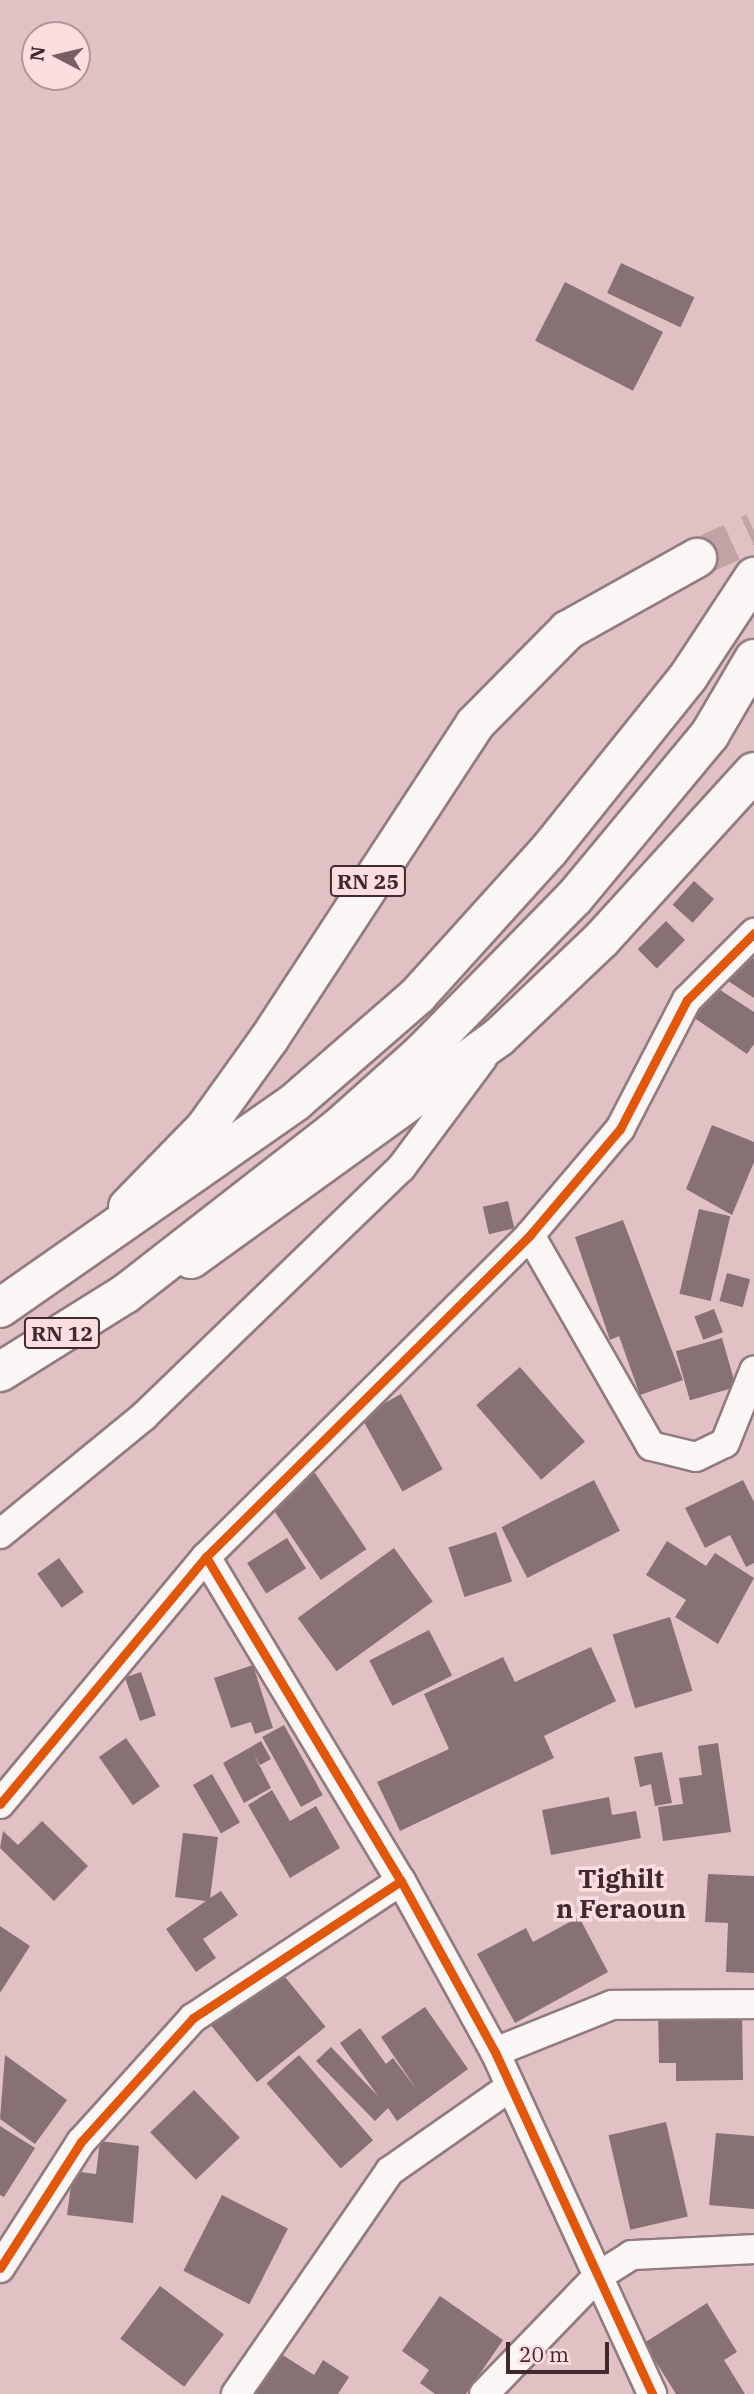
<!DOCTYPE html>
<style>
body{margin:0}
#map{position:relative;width:754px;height:2394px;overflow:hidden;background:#e1c1c4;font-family:"IBM Plex Serif",serif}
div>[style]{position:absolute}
.building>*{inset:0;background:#877173;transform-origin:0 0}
.primary-tunnel>*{height:38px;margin-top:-19px;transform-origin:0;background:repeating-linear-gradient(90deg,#c1a3a6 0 38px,transparent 0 57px)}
.roads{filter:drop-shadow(2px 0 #927b7e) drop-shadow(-2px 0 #927b7e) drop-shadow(0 2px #927b7e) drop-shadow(0 -2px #927b7e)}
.street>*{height:28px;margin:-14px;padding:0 14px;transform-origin:14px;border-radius:14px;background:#faf6f6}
.primary>*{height:38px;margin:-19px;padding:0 19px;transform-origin:19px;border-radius:19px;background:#faf6f6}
.highway>*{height:38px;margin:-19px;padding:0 19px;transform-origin:19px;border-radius:19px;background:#faf6f6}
.cycleway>*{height:9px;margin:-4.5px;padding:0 4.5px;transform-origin:4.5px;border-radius:4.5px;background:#e0570e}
span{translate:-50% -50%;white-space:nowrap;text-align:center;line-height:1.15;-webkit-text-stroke:7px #fcdde0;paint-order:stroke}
.shield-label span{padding:2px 5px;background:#fcdde0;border:2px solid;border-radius:5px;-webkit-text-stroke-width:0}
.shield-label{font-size:21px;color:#402a2d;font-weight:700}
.quarter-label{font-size:26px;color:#402a2d;font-weight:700}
.north{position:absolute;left:21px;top:21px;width:70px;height:70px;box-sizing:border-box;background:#fcdde0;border:2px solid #b19598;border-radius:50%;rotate:277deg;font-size:19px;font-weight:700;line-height:28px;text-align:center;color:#402a2d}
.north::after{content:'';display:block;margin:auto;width:24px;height:32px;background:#785f62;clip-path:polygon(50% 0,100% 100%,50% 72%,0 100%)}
.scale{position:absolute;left:506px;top:2342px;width:103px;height:32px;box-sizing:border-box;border:4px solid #402a2d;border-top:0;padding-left:9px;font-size:21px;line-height:24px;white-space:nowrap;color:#402a2d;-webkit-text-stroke:5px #fcdde0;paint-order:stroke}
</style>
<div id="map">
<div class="building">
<div style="left:621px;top:263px;width:81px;height:33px;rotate:25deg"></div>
<div style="left:565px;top:282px;width:110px;height:66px;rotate:27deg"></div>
<div style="left:694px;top:881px;width:27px;height:32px;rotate:42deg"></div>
<div style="left:666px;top:921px;width:27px;height:40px;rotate:45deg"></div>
<div style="clip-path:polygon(742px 951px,754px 959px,754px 998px,725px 979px)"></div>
<div style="clip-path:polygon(714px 986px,754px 1012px,754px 1044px,747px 1054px,693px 1017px)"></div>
<div style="clip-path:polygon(712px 1125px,754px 1142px,754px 1162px,732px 1215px,686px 1189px)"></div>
<div style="left:508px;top:1201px;width:28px;height:26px;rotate:77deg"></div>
<div style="left:699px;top:1209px;width:32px;height:87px;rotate:13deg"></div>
<div style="clip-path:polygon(623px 1220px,683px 1380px,640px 1395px,619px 1336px,610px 1340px,575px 1237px)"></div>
<div style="left:727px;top:1273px;width:24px;height:29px;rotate:15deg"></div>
<div style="left:714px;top:1309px;width:25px;height:21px;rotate:69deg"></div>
<div style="left:722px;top:1338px;width:51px;height:48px;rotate:74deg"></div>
<div style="left:520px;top:1367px;width:99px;height:58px;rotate:49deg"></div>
<div style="left:401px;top:1394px;width:86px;height:46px;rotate:61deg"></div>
<div style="left:315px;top:1473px;width:92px;height:55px;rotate:56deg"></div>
<div style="left:594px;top:1480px;width:57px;height:104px;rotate:63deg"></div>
<div style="clip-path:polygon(743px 1480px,754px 1502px,754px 1563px,746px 1567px,730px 1535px,705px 1548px,685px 1508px)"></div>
<div style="left:496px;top:1532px;width:52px;height:50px;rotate:72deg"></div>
<div style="left:287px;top:1538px;width:36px;height:47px;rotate:58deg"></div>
<div style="clip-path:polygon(667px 1541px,706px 1566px,715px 1553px,754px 1578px,718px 1644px,675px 1617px,686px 1600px,646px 1575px)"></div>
<div style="left:394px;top:1548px;width:66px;height:119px;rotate:54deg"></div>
<div style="left:59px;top:1558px;width:42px;height:27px;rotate:54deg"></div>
<div style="left:670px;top:1617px;width:77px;height:60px;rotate:73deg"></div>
<div style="left:429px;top:1630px;width:51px;height:67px;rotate:63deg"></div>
<div style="clip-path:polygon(591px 1647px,616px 1701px,544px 1736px,554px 1758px,400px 1831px,377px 1782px,449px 1749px,424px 1694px,503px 1657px,515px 1682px)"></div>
<div style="clip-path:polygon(253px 1665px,273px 1728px,255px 1734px,251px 1722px,231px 1728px,214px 1678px)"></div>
<div style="left:141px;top:1672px;width:46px;height:17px;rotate:71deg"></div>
<div style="left:284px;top:1725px;width:80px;height:25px;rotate:61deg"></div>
<div style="left:126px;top:1738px;width:59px;height:33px;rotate:55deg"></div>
<div style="clip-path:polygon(261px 1741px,271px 1759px,260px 1765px,253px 1753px,271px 1788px,244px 1803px,223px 1763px)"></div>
<div style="clip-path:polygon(718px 1743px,731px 1832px,663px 1841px,658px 1807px,683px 1804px,679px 1778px,702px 1775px,698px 1746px)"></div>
<div style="clip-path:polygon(662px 1752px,672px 1803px,655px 1806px,651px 1784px,640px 1787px,634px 1757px)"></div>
<div style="left:212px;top:1774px;width:56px;height:22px;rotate:60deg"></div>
<div style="clip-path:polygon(272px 1790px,290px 1821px,316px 1806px,340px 1848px,290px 1878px,248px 1805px)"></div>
<div style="clip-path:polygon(609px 1797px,612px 1815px,636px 1811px,641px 1838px,551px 1855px,542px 1810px)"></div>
<div style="clip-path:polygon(42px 1821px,88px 1866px,54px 1901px,0 1848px,3px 1831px,18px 1845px)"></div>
<div style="clip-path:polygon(183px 1833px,218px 1837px,210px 1898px,221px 1891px,238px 1915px,203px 1939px,216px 1958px,196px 1972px,166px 1929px,206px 1901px,175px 1897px)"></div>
<div style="clip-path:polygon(708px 1874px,754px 1876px,754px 1973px,726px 1972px,728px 1923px,705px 1922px)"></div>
<div style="clip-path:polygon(579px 1917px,608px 1972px,515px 2023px,477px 1954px,526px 1928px,533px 1942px)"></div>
<div style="clip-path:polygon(0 1926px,30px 1946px,0 1993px)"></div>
<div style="left:277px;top:1967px;width:77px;height:88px;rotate:51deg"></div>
<div style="clip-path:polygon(425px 2007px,468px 2069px,397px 2121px,388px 2108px,375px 2121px,316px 2061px,331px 2047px,378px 2096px,340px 2043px,360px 2028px,386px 2064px,393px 2058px,417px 2090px,381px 2037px)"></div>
<div style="clip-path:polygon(742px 2009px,743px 2080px,676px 2081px,676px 2063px,659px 2063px,658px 2011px)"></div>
<div style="clip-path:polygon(5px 2055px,67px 2100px,35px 2144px,0 2119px)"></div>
<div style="left:299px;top:2055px;width:113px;height:43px;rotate:49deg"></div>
<div style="left:194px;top:2090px;width:66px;height:61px;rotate:46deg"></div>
<div style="left:666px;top:2122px;width:97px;height:59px;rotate:77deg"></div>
<div style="clip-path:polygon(0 2126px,35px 2148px,4px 2197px,0 2195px)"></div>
<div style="clip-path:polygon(716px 2133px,754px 2136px,754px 2209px,709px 2205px)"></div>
<div style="clip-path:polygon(100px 2141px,139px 2146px,133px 2223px,67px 2215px,73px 2171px,96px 2174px)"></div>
<div style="left:222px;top:2195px;width:74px;height:85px;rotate:27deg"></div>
<div style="left:160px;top:2286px;width:80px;height:66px;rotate:37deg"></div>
<div style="clip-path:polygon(440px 2296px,503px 2340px,466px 2394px,435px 2394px,420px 2383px,429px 2370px,402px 2351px)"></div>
<div style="clip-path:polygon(707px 2303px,737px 2352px,724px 2360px,745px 2394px,676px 2394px,644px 2343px)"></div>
<div style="clip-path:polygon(281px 2354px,314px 2375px,323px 2360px,349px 2377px,338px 2394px,256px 2394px)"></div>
</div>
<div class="primary-tunnel">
<div style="left:697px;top:558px;width:63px;rotate:-24.5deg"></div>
</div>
<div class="roads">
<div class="street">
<div style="left:530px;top:1235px;width:243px;rotate:60.2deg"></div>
<div style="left:651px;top:1446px;width:46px;rotate:13.7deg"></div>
<div style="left:696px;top:1457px;width:32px;rotate:-26deg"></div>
<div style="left:725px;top:1443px;width:78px;rotate:-68.1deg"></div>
<div style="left:0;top:1534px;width:186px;rotate:-39.3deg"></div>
<div style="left:144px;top:1416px;width:357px;rotate:-44deg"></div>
<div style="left:401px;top:1168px;width:136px;rotate:-53.4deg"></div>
<div style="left:206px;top:1557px;width:378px;rotate:59deg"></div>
<div style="left:401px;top:1881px;width:195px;rotate:61.2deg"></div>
<div style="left:495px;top:2052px;width:376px;rotate:65.3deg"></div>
<div style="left:0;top:1804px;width:322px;rotate:-50.2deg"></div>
<div style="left:206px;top:1557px;width:457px;rotate:-44.8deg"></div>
<div style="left:530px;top:1235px;width:139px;rotate:-49.7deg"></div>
<div style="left:620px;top:1129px;width:145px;rotate:-62.6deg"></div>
<div style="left:687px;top:1000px;width:95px;rotate:-45deg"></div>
<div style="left:495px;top:2052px;width:126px;rotate:-21.9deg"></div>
<div style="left:612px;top:2005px;width:142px;rotate:-0.4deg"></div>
<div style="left:0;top:2268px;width:150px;rotate:-57.3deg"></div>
<div style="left:81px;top:2142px;width:167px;rotate:-47.9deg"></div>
<div style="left:193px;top:2018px;width:249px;rotate:-33.4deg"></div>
<div style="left:236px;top:2394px;width:271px;rotate:-55.4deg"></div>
<div style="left:390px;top:2171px;width:146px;rotate:-35deg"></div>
<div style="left:484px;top:2394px;width:163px;rotate:-46deg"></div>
<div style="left:597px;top:2277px;width:41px;rotate:-32.2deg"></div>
<div style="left:632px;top:2255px;width:122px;rotate:-2.8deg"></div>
</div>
<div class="primary">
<div style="left:128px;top:1207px;width:110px;rotate:-45.7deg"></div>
<div style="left:205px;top:1128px;width:110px;rotate:-54.3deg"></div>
<div style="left:269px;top:1039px;width:376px;rotate:-56.8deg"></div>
<div style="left:475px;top:724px;width:132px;rotate:-45.3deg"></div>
<div style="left:568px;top:630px;width:148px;rotate:-29.2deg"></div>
<div style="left:191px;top:1259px;width:380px;rotate:-35.8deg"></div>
<div style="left:499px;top:1037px;width:141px;rotate:-43.6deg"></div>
<div style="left:601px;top:940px;width:227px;rotate:-47.7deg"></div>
</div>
<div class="highway">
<div style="left:0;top:1308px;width:360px;rotate:-34.9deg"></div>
<div style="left:295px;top:1102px;width:163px;rotate:-41deg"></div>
<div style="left:418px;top:995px;width:195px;rotate:-47.9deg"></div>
<div style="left:549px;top:850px;width:222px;rotate:-51.2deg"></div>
<div style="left:688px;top:677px;width:120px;rotate:-56.6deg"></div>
<div style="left:0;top:1372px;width:147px;rotate:-32deg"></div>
<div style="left:125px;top:1294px;width:269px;rotate:-37.9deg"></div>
<div style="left:337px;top:1129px;width:114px;rotate:-41.8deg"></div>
<div style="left:422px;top:1053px;width:217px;rotate:-45.6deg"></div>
<div style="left:574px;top:898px;width:213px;rotate:-50.3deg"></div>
<div style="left:710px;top:734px;width:87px;rotate:-59.6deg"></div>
</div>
</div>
<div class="cycleway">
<div style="left:206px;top:1557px;width:378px;rotate:59deg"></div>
<div style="left:401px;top:1881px;width:195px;rotate:61.2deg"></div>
<div style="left:495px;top:2052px;width:376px;rotate:65.3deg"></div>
<div style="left:0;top:1804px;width:322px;rotate:-50.2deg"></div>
<div style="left:206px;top:1557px;width:457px;rotate:-44.8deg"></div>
<div style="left:530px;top:1235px;width:139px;rotate:-49.7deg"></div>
<div style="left:620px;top:1129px;width:145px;rotate:-62.6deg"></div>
<div style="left:687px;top:1000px;width:95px;rotate:-45deg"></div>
<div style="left:0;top:2268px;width:150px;rotate:-57.3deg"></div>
<div style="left:81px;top:2142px;width:167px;rotate:-47.9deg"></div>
<div style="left:193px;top:2018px;width:249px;rotate:-33.4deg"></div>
</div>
<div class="shield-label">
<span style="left:368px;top:881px">RN 25</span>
<span style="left:62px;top:1333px">RN 12</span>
</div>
<div class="quarter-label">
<span style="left:621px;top:1894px">Tighilt<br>n Feraoun</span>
</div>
<div class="north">N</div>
<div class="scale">20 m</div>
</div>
